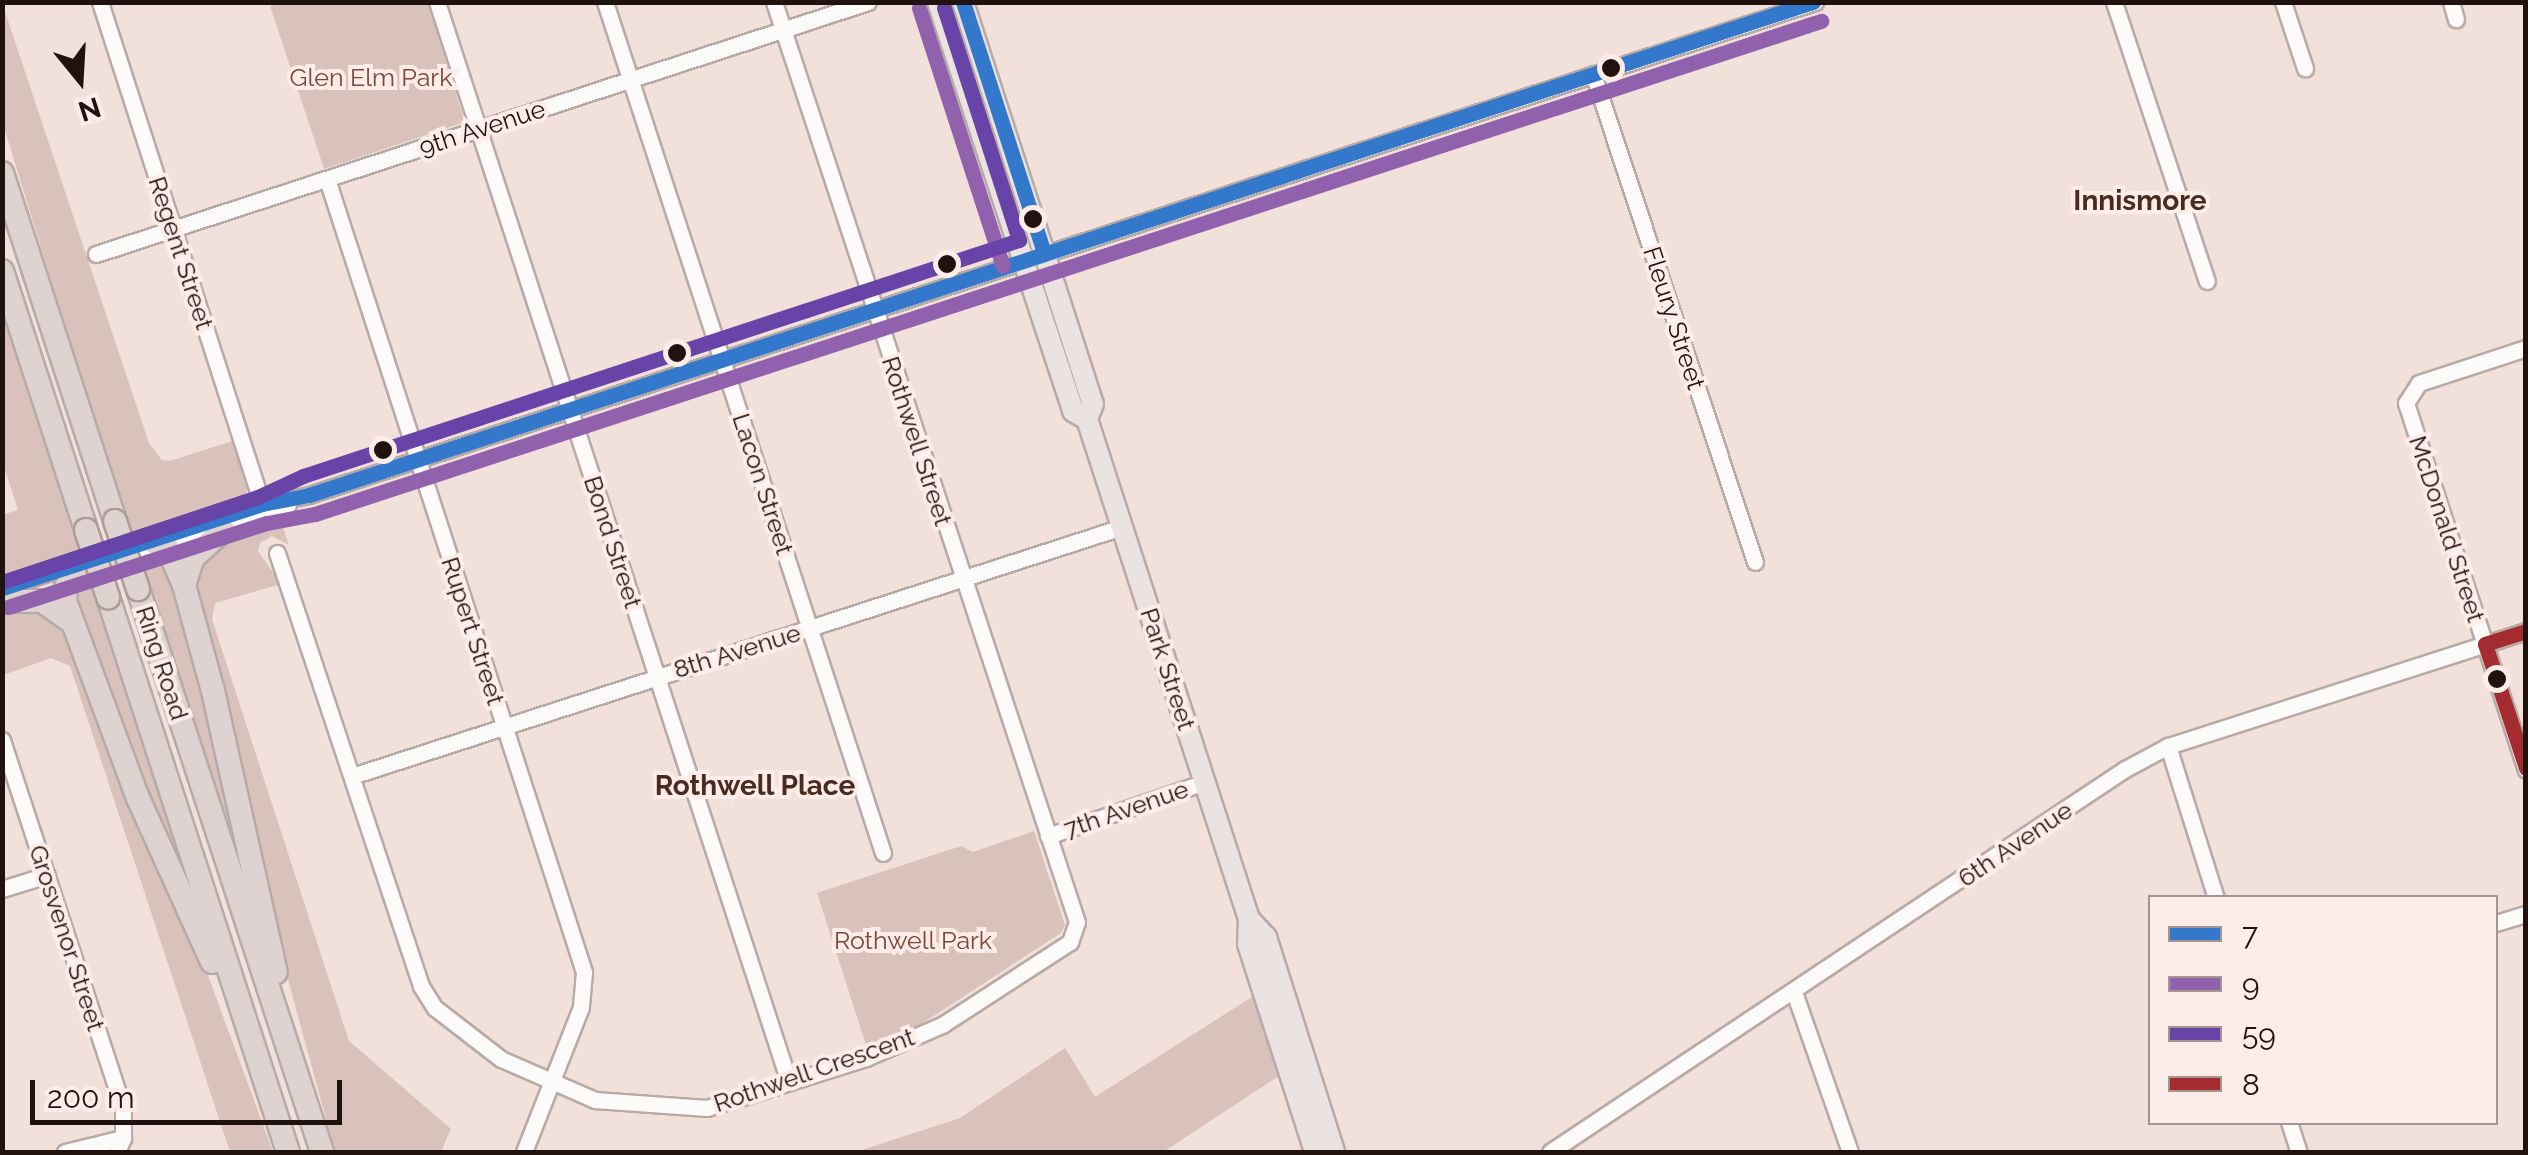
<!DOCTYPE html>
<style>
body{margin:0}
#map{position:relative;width:2528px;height:1155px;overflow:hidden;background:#f2e0db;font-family:Raleway,sans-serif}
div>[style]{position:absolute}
.green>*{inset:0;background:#d9c2bb}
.roads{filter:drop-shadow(2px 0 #b8aaa6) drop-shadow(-2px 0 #b8aaa6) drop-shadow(0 2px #b8aaa6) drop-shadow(0 -2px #b8aaa6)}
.minor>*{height:15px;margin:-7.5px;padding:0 7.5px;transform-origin:7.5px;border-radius:7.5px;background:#fdfafa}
.major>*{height:20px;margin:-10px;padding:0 10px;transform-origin:10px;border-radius:10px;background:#ebe3e1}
.highway>*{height:22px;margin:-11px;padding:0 11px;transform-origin:11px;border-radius:11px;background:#ded3d1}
.bridges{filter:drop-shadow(2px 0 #ae9c97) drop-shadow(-2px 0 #ae9c97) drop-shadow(0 2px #ae9c97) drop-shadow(0 -2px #ae9c97)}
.highway-bridge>*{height:22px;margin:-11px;padding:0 11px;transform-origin:11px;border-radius:11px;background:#ded3d1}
.bus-1>*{height:15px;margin:-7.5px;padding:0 7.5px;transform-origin:7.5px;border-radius:7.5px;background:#3478cb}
.bus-2>*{height:15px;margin:-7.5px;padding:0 7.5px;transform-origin:7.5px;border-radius:7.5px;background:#9161ad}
.bus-3>*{height:15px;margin:-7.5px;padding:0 7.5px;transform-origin:7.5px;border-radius:7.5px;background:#6843a8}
.bus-4>*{height:15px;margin:-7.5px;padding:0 7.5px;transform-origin:7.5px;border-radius:7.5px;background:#a42c31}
.dots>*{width:28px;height:28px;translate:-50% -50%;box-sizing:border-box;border:5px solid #fdece7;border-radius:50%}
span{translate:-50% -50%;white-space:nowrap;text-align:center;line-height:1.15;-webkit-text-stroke:8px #fdece7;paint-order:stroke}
.park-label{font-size:25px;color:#7d4739}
.street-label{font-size:25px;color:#20130f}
.neighbourhood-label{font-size:28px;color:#4a2b23;font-weight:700}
.frame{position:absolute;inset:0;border:5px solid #20130f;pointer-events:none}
.legend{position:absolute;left:2148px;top:895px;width:350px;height:230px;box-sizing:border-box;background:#fdece7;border:2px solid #a59591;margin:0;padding:12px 18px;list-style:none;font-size:30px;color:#20130f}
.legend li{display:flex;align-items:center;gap:20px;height:50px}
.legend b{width:50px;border:2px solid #a59591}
.north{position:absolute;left:30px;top:30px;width:100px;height:100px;-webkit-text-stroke:8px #fdece7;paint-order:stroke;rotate:162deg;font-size:28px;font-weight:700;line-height:40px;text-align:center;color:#20130f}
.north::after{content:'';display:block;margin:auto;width:35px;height:45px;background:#20130f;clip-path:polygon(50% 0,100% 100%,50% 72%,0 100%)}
.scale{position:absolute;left:30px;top:1080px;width:312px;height:45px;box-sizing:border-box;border:5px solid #20130f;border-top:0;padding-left:12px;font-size:30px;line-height:35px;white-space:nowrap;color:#20130f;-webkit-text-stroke:8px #fdece7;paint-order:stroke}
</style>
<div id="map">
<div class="green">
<div style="clip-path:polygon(2px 3px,149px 443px,162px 460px,170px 461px,232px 441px,247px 488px,246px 500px,240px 503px,130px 537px,3px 124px)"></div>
<div style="clip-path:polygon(280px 3px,428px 3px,465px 122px,324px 169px,270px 6px)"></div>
<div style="clip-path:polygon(3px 307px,85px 552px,3px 579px,2px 515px,18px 510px,3px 463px)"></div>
<div style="clip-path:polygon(280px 519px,289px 545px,272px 536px,260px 543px,258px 551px,281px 584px,215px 603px,212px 619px,349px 1041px,451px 1129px,441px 1152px,335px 1152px,286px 972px,195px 586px,206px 555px,232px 538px)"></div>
<div style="clip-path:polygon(163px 557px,188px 625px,249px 895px,139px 564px)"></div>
<div style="clip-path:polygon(94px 579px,207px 932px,107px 703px,73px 589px)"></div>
<div style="clip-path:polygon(32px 608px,61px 625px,67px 636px,206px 970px,273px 1152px,230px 1152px,70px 666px,51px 658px,3px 675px,3px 612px)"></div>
<div style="clip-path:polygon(1034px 831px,1065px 925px,1061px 933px,903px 1036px,867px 1048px,817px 893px,961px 846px,973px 852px)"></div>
<div style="clip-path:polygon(1255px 995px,1279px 1076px,1163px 1152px,856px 1152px,960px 1118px,1065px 1048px,1095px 1097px)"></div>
</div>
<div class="roads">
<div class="minor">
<div style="left:100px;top:2px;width:527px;rotate:72.11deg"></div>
<div style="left:437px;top:2px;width:1136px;rotate:71.95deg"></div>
<div style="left:605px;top:2px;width:895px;rotate:71.91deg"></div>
<div style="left:2114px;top:2px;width:294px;rotate:71.6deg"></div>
<div style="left:2283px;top:2px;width:70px;rotate:71.6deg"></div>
<div style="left:2451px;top:2px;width:18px;rotate:74deg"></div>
<div style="left:1593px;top:74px;width:514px;rotate:71.64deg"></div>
<div style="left:327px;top:179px;width:834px;rotate:72.04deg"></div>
<div style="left:584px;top:972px;width:35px;rotate:95deg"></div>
<div style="left:581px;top:1007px;width:156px;rotate:111.5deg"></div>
<div style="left:96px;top:254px;width:812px;rotate:-18.08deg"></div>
<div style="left:2526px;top:348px;width:113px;rotate:161.9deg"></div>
<div style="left:2419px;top:383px;width:24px;rotate:123deg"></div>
<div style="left:2406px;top:403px;width:386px;rotate:71.9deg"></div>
<div style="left:116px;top:551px;width:153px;rotate:-17.8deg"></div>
<div style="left:262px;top:504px;width:48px;rotate:-10.8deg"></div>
<div style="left:309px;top:495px;width:1585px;rotate:-18.13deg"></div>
<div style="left:277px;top:553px;width:456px;rotate:71.6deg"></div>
<div style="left:421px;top:986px;width:26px;rotate:58deg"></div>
<div style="left:435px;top:1008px;width:83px;rotate:37.7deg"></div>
<div style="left:501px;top:1059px;width:103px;rotate:23.6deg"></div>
<div style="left:595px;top:1100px;width:112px;rotate:4.1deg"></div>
<div style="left:707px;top:1108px;width:167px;rotate:-17.5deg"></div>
<div style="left:866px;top:1058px;width:83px;rotate:-23.5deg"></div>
<div style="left:942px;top:1025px;width:153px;rotate:-33deg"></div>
<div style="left:1070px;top:942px;width:21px;rotate:-71deg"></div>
<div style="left:1077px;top:922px;width:969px;rotate:-108.23deg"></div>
<div style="left:121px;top:564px;width:177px;rotate:-19.5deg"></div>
<div style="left:2px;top:588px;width:86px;rotate:-18.2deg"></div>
<div style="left:2px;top:740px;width:388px;rotate:71.8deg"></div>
<div style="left:123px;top:1109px;width:29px;rotate:90deg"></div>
<div style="left:123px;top:1138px;width:15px;rotate:113deg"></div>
<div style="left:2168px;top:746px;width:159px;rotate:72.5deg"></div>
<div style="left:352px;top:776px;width:809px;rotate:-17.92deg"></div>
<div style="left:1048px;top:836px;width:166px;rotate:-19deg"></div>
<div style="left:2px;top:889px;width:47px;rotate:-17.3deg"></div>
<div style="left:2496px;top:923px;width:31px;rotate:-17deg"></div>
<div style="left:1794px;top:992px;width:170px;rotate:70.7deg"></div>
<div style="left:2289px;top:1122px;width:32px;rotate:72deg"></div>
<div style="left:65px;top:1152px;width:60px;rotate:-13.6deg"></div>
<div style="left:1550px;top:1152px;width:691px;rotate:-33.67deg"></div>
<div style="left:2125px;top:769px;width:49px;rotate:-28.1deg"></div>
<div style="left:2168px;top:746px;width:376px;rotate:-17.8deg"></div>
</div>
<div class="major">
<div style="left:938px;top:2px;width:431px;rotate:71.7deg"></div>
<div style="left:1073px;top:411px;width:16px;rotate:30deg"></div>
<div style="left:963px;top:2px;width:422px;rotate:72.1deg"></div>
<div style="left:1093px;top:404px;width:16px;rotate:112deg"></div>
<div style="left:1087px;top:419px;width:526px;rotate:72.05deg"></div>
<div style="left:1249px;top:919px;width:25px;rotate:92deg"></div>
<div style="left:1248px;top:944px;width:219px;rotate:72.1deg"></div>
<div style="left:1249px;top:919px;width:25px;rotate:47deg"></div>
<div style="left:1266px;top:937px;width:225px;rotate:72.4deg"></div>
</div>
<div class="highway">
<div style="left:2px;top:173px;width:366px;rotate:72deg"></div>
<div style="left:2px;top:271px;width:272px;rotate:72deg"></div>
<div style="left:150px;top:540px;width:20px;rotate:27deg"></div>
<div style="left:168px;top:549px;width:39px;rotate:66deg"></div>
<div style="left:184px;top:585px;width:110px;rotate:74.7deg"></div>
<div style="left:213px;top:691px;width:288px;rotate:77.4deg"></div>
<div style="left:120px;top:550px;width:16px;rotate:140deg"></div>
<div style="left:108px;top:560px;width:32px;rotate:162deg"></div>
<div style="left:78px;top:570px;width:21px;rotate:125deg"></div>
<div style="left:66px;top:587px;width:14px;rotate:94deg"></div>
<div style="left:65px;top:601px;width:210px;rotate:69.7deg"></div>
<div style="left:138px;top:798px;width:180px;rotate:65.7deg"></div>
<div style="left:184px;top:585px;width:28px;rotate:-72deg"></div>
<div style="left:193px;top:558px;width:41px;rotate:-43deg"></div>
<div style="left:138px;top:589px;width:592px;rotate:71.9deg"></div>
<div style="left:108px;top:597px;width:583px;rotate:72.03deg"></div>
<div style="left:9px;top:601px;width:33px"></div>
<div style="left:42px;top:601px;width:33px;rotate:35deg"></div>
</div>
</div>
<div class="bridges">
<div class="highway-bridge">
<div style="left:115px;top:521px;width:72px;rotate:71.3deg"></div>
<div style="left:86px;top:530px;width:71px;rotate:71.8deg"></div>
</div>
</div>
<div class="bus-1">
<div style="left:963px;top:2px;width:264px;rotate:72.1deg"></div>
<div style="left:2px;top:588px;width:273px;rotate:-17.9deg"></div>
<div style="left:262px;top:504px;width:48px;rotate:-10.8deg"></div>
<div style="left:309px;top:495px;width:1583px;rotate:-18.15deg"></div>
</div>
<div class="bus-2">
<div style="left:919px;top:8px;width:271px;rotate:72deg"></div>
<div style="left:8px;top:607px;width:272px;rotate:-18deg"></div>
<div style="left:267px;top:523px;width:49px;rotate:-10.6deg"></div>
<div style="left:315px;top:514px;width:1585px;rotate:-18.13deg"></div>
</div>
<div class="bus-3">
<div style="left:2px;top:582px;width:270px;rotate:-18.4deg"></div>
<div style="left:258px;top:497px;width:50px;rotate:-25deg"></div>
<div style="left:303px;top:476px;width:754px;rotate:-18.24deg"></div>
<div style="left:1019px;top:240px;width:244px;rotate:-107.9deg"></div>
</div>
<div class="bus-4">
<div style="left:2526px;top:631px;width:43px;rotate:162.4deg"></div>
<div style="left:2485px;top:644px;width:131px;rotate:71.7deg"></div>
</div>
<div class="dots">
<div style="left:1611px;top:68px;background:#20130f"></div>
<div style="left:1033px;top:219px;background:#20130f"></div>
<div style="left:947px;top:264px;background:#20130f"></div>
<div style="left:677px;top:353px;background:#20130f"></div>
<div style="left:383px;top:450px;background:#20130f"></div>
<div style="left:2497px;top:679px;background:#20130f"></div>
</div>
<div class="park-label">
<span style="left:371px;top:77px">Glen Elm Park</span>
<span style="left:913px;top:940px">Rothwell Park</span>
</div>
<div class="street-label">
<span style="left:482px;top:128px;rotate:-18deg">9th Avenue</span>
<span style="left:181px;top:253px;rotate:72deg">Regent Street</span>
<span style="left:1674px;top:318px;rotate:72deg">Fleury Street</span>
<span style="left:917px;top:441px;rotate:72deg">Rothwell Street</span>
<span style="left:763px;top:484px;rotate:72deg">Lacon Street</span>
<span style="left:2447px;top:529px;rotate:72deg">McDonald Street</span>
<span style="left:613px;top:542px;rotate:72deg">Bond Street</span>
<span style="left:473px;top:631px;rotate:72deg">Rupert Street</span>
<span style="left:737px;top:651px;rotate:-17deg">8th Avenue</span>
<span style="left:162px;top:663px;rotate:72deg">Ring Road</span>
<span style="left:1168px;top:669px;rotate:72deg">Park Street</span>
<span style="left:1126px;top:809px;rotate:-19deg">7th Avenue</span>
<span style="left:2015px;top:844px;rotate:-34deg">6th Avenue</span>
<span style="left:67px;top:938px;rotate:72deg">Grosvenor Street</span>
<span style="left:814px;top:1070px;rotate:-19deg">Rothwell Crescent</span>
</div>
<div class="neighbourhood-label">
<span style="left:2140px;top:201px">Innismore</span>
<span style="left:755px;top:786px">Rothwell Place</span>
</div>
<div class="frame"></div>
<ul class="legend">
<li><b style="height:12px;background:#3478cb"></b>7</li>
<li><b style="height:12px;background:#9161ad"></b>9</li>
<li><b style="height:12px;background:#6843a8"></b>59</li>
<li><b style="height:12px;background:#a42c31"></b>8</li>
</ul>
<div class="north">N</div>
<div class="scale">200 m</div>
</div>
